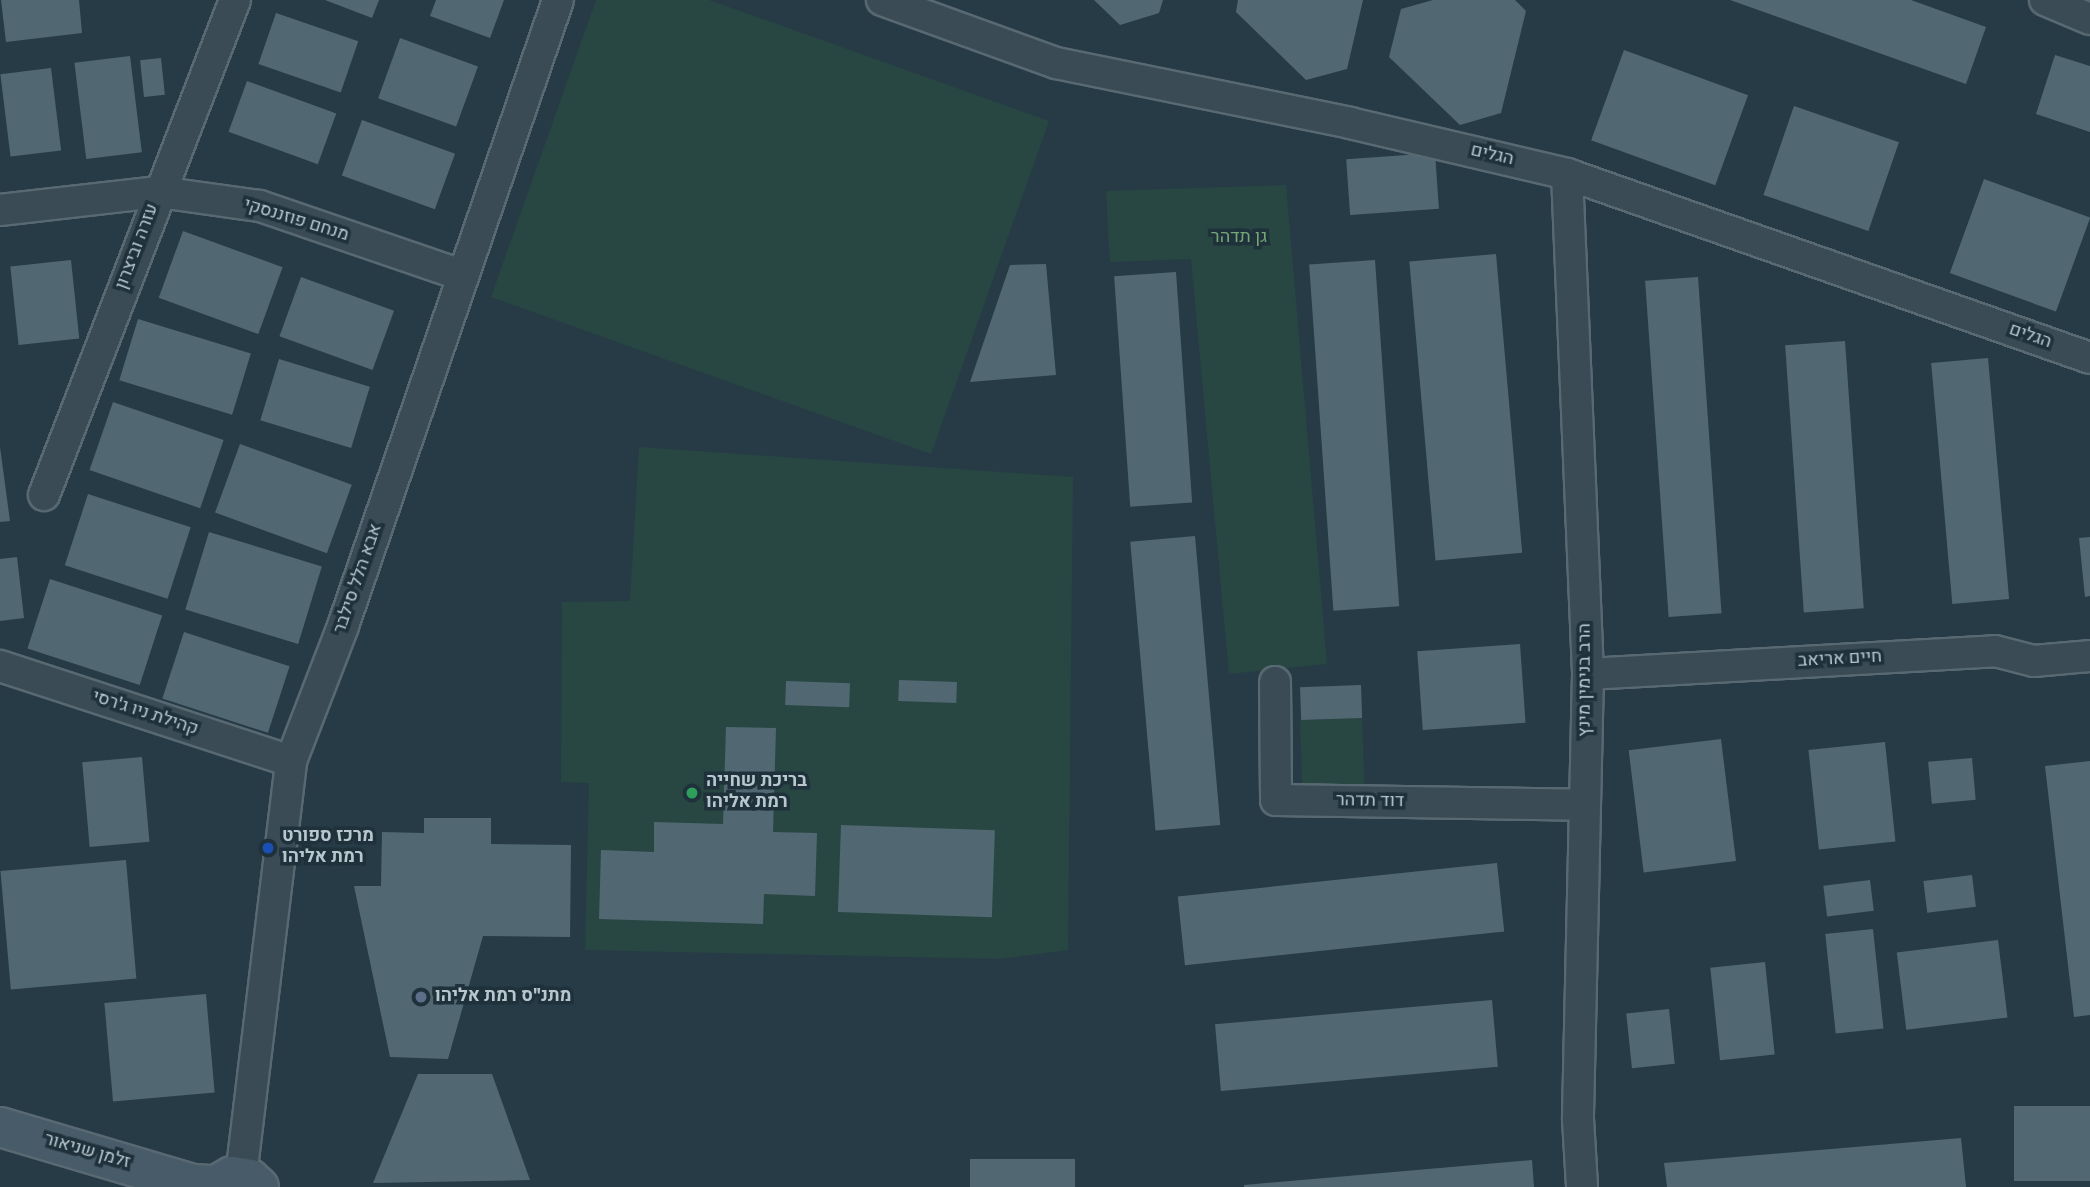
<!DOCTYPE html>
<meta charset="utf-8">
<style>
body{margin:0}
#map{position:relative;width:2090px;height:1187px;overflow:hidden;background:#263b46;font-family:Overpass,Heebo,sans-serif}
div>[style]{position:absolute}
.green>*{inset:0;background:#284743;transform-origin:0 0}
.building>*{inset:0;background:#516873;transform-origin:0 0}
.roads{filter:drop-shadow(2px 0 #596972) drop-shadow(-2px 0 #596972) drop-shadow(0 2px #596972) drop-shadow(0 -2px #596972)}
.street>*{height:30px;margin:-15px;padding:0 15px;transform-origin:15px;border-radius:15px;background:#3a4b55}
.secondary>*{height:38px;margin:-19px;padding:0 19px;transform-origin:19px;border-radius:19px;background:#485b68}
.dots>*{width:19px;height:19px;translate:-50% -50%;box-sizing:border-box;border:4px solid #1f313b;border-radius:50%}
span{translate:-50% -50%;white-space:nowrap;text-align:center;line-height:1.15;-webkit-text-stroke:7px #1f313b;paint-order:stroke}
.street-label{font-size:18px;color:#b8c6ce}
.park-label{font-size:18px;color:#75a675}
.poi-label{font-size:18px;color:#b8c6ce;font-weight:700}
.left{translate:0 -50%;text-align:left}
</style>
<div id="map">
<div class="green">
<div style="clip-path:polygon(596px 0,709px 0,1049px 121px,931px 454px,491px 297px)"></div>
<div style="clip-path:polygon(1286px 185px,1327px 664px,1229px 674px,1191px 259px,1110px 262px,1106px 191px)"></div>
<div style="clip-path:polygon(639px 447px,1073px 477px,1068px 950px,998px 959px,585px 950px,589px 783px,561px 782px,562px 602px,630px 601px)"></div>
<div style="left:1362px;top:718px;width:67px;height:62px;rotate:88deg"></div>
</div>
<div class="building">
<div style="clip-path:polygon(1px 0,79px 0,82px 33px,6px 42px)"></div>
<div style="clip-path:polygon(325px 0,379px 0,372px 18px)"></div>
<div style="clip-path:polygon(436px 0,504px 0,490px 38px,430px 16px)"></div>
<div style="clip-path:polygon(1094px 0,1163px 0,1159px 13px,1120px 25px)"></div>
<div style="clip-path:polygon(1238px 0,1363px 0,1347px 69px,1306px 80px,1236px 12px)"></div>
<div style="clip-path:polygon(1433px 0,1515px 0,1526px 11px,1501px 113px,1460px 125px,1389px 57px,1401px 9px)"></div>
<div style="clip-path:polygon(1730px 0,1911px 0,1986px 27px,1966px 84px)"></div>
<div style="left:276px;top:13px;width:87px;height:54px;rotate:19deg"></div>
<div style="left:400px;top:38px;width:83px;height:64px;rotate:20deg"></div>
<div style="left:1624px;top:50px;width:132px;height:96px;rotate:20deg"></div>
<div style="clip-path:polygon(2055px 55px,2090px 66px,2090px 132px,2036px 114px)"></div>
<div style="left:130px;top:56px;width:97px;height:56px;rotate:83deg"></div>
<div style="left:161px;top:58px;width:37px;height:21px;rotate:84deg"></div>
<div style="left:51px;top:68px;width:83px;height:51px;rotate:83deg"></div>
<div style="left:247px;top:81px;width:95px;height:54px;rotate:20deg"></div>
<div style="left:1794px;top:106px;width:111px;height:94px;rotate:19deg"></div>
<div style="left:362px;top:120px;width:99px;height:59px;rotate:20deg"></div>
<div style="left:1435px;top:153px;width:56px;height:89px;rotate:86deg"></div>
<div style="left:1984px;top:179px;width:113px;height:100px;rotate:20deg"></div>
<div style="left:183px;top:231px;width:106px;height:71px;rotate:20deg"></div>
<div style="left:1496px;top:254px;width:300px;height:87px;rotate:85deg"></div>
<div style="left:71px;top:260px;width:79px;height:61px;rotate:84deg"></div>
<div style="left:1375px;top:260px;width:347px;height:66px;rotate:86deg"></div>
<div style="clip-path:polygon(1046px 264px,1056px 375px,970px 382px,1010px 265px)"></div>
<div style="left:1176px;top:272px;width:231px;height:62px;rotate:86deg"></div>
<div style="left:301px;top:277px;width:99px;height:63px;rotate:20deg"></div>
<div style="left:1698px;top:277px;width:337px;height:53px;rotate:86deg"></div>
<div style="left:138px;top:319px;width:118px;height:64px;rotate:17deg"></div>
<div style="left:1845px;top:341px;width:268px;height:60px;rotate:86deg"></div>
<div style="left:1988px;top:358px;width:242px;height:57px;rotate:85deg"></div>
<div style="left:279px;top:359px;width:95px;height:64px;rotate:17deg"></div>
<div style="left:113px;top:402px;width:117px;height:72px;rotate:19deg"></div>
<div style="left:240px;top:444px;width:119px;height:73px;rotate:20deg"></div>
<div style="clip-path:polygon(0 447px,10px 521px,0 522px)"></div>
<div style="left:88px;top:494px;width:108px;height:75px;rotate:18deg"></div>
<div style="left:209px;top:532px;width:118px;height:81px;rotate:17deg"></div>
<div style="left:1195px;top:536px;width:290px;height:65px;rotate:85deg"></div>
<div style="clip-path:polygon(2090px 537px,2090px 596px,2085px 597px,2079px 538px)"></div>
<div style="clip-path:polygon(17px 557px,24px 618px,0 621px,0 559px)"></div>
<div style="left:50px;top:579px;width:118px;height:73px;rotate:18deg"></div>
<div style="left:184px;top:632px;width:111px;height:70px;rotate:18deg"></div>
<div style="left:1520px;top:644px;width:79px;height:103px;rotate:86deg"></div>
<div style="left:899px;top:680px;width:58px;height:21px;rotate:2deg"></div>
<div style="left:786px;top:681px;width:64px;height:24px;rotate:2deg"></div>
<div style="left:1361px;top:685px;width:33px;height:61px;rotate:88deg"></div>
<div style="clip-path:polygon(726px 727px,776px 728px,773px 832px,817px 833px,815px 896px,764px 894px,763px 924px,599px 919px,601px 850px,654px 852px,654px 822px,723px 824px)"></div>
<div style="left:1721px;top:739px;width:123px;height:93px;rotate:83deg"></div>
<div style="left:1885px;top:742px;width:100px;height:77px;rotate:84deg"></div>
<div style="left:142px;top:757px;width:85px;height:60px;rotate:85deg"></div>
<div style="left:1972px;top:758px;width:42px;height:44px;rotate:85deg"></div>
<div style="clip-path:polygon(2090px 761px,2090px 1015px,2074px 1017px,2045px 766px)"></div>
<div style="clip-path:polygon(424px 818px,491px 818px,491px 844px,571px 845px,570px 937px,483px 936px,448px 1059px,390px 1057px,354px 886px,381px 886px,382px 832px,424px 833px)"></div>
<div style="left:841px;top:825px;width:154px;height:87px;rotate:2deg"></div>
<div style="left:126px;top:860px;width:119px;height:126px;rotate:85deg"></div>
<div style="left:1497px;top:863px;width:69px;height:321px;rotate:84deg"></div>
<div style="left:1972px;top:875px;width:32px;height:49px;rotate:83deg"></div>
<div style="left:1870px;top:880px;width:31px;height:47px;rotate:83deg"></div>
<div style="left:1873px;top:929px;width:100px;height:48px;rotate:84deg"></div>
<div style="left:1998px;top:940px;width:78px;height:102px;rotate:83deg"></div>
<div style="left:1765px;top:962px;width:93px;height:55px;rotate:84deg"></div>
<div style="left:206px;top:994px;width:99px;height:102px;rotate:85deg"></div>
<div style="left:1492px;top:1000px;width:67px;height:278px;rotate:85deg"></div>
<div style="left:1669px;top:1009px;width:55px;height:43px;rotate:84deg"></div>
<div style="clip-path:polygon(418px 1074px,492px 1074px,530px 1180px,373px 1183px)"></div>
<div style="left:2090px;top:1106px;width:75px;height:76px;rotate:90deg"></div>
<div style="clip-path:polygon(1961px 1138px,1966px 1187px,1667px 1187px,1664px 1163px)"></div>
<div style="left:970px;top:1159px;width:105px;height:28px"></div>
<div style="clip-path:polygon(1532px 1160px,1534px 1187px,1244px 1187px,1244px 1185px)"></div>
</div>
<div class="roads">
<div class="street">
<div style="left:882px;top:0;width:185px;rotate:19.9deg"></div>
<div style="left:1056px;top:63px;width:300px;rotate:11.5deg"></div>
<div style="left:1350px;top:123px;width:223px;rotate:13.2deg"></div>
<div style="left:1567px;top:174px;width:554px;rotate:19.38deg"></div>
<div style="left:2045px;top:0;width:49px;rotate:22.9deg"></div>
<div style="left:1567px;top:174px;width:500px;rotate:87.59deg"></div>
<div style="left:1588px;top:674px;width:445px;rotate:91.3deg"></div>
<div style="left:1578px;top:1119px;width:68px;rotate:86.6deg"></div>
<div style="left:0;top:210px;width:160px;rotate:-6.5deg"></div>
<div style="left:159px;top:192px;width:102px;rotate:7.9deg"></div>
<div style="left:260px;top:206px;width:213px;rotate:18.9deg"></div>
<div style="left:44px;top:495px;width:531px;rotate:-68.9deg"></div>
<div style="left:0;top:666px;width:306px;rotate:18.1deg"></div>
<div style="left:1588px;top:674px;width:408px;rotate:-3.2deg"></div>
<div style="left:1995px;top:651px;width:40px;rotate:14.4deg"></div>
<div style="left:2034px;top:661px;width:56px;rotate:-5.1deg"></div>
<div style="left:1275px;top:682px;width:118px;rotate:89.5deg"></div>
<div style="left:1276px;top:800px;width:307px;rotate:0.9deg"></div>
<div style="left:241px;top:1176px;width:418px;rotate:-83.1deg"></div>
<div style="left:291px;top:761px;width:145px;rotate:-68.9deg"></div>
<div style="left:343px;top:626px;width:662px;rotate:-71.04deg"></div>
</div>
<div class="secondary">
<div style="left:0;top:1127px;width:201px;rotate:16.5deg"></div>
<div style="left:193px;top:1184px;width:21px;rotate:3deg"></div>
<div style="left:213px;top:1187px;width:22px;rotate:-30deg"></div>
<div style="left:232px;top:1176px;width:18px;rotate:9deg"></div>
<div style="left:250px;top:1179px;width:12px;rotate:42deg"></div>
</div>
</div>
<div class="dots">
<div style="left:692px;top:793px;background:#2e9e5b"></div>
<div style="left:268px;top:848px;background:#1a4fb4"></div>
<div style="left:421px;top:997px;background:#5c6f8a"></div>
</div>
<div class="street-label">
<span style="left:1492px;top:156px;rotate:13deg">הגלים</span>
<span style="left:296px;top:221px;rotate:17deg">מנחם פוזננסקי</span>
<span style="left:138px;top:247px;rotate:-69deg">עזרה וביצרון</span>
<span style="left:2030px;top:337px;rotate:19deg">הגלים</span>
<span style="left:359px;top:579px;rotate:-71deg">אבא הלל סילבר</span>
<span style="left:1840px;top:660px;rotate:-3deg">חיים אריאב</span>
<span style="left:1586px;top:680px;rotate:-90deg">הרב בנימין מינץ</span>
<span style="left:145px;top:714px;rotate:18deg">קהילת ניו ג'רסי</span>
<span style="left:1370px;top:802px;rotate:1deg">דוד תדהר</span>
<span style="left:87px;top:1152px;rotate:16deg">זלמן שניאור</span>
</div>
<div class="park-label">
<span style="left:1239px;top:238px">גן תדהר</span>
</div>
<div class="poi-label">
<span class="left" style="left:706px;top:793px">בריכת שחייה<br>רמת אליהו</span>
<span class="left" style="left:282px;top:848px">מרכז ספורט<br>רמת אליהו</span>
<span class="left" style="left:435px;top:997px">מתנ"ס רמת אליהו</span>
</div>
</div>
